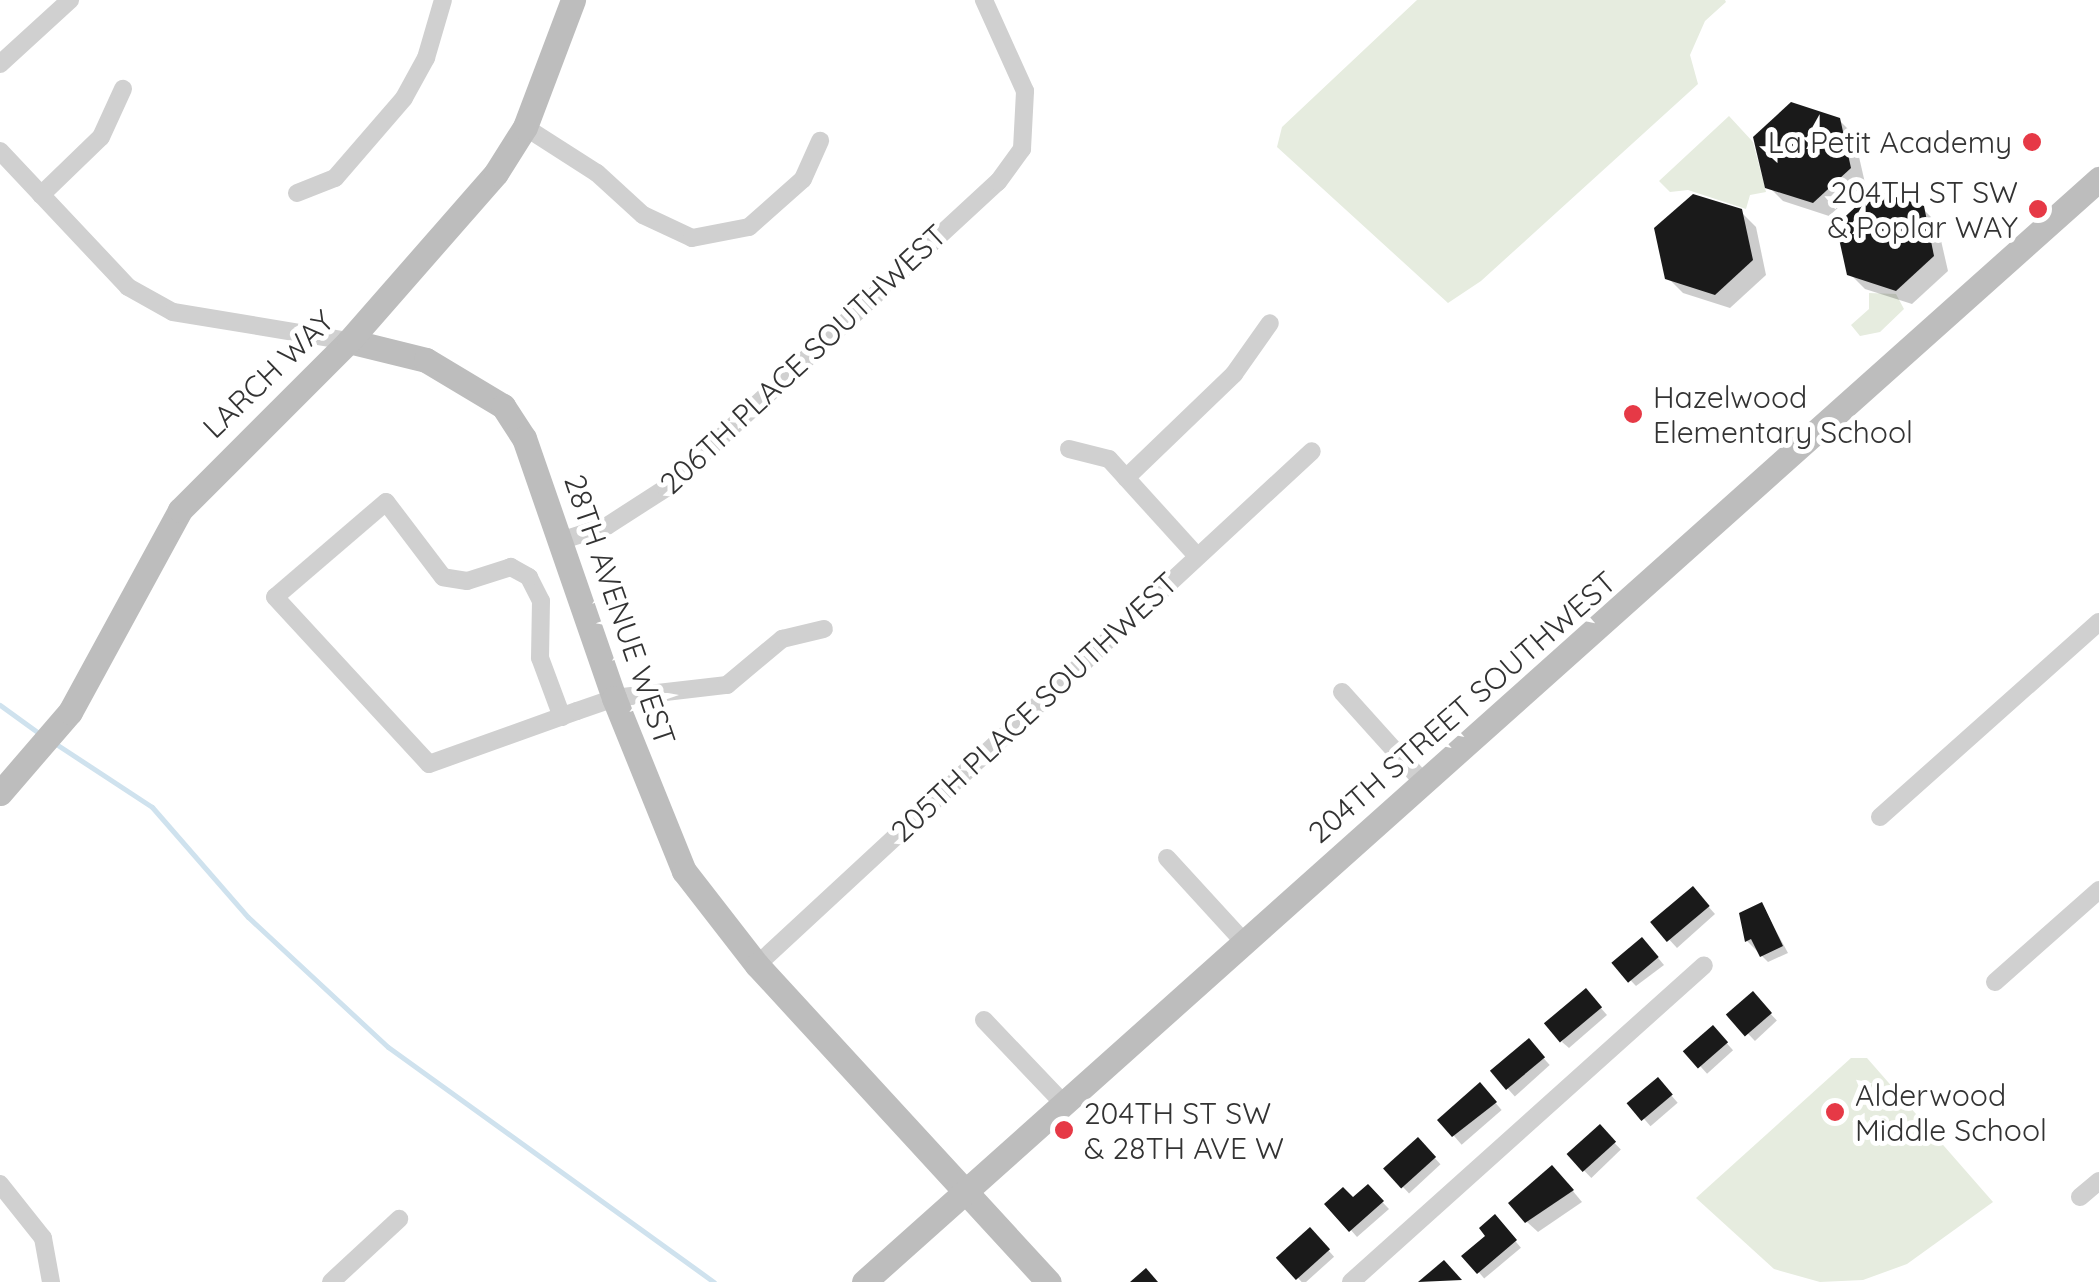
<!DOCTYPE html>
<style>
body{margin:0}
#map{position:relative;width:2099px;height:1282px;overflow:hidden;background:#fff;font-family:Quicksand,sans-serif}
div>[style]{position:absolute}
.green>*{inset:0;background:#e6ecdf}
.shadow>*{inset:0;background:#0003;transform-origin:0 0}
.stream>*{height:5px;margin:-2.5px;padding:0 2.5px;transform-origin:2.5px;border-radius:2.5px;background:#cfe2ee}
.building>*{inset:0;background:#1a1a1a;transform-origin:0 0}
.street>*{height:18px;margin:-9px;padding:0 9px;transform-origin:9px;border-radius:9px;background:#d0d0d0}
.secondary>*{height:25px;margin:-12.5px;padding:0 12.5px;transform-origin:12.5px;border-radius:12.5px;background:#bdbdbd}
.dots>*{width:28px;height:28px;translate:-50% -50%;box-sizing:border-box;border:5px solid #fff;border-radius:50%}
span{translate:-50% -50%;white-space:nowrap;text-align:center;line-height:1.15;-webkit-text-stroke:10px #fff;paint-order:stroke}
.poi-label{font-size:30px;color:#333}
.right{translate:-100% -50%;text-align:right}
.left{translate:0 -50%;text-align:left}
.street-label{font-size:30px;color:#333}
</style>
<div id="map">
<div class="green">
<div style="clip-path:polygon(1417px 0,1725px 0,1726px 2px,1705px 21px,1690px 55px,1698px 84px,1481px 281px,1448px 303px,1277px 147px,1282px 127px)"></div>
<div style="clip-path:polygon(1729px 116px,1753px 142px,1766px 192px,1750px 195px,1746px 209px,1688px 190px,1670px 192px,1659px 181px)"></div>
<div style="clip-path:polygon(1869px 293px,1896px 294px,1904px 309px,1880px 332px,1860px 336px,1851px 325px,1869px 309px)"></div>
<div style="clip-path:polygon(1851px 1058px,1867px 1058px,1993px 1202px,1907px 1264px,1863px 1280px,1820px 1282px,1774px 1269px,1696px 1198px)"></div>
</div>
<div class="shadow">
<div style="clip-path:polygon(1839px 120px,1854px 135px,1865px 183px,1829px 216px,1783px 201px,1768px 186px)"></div>
<div style="clip-path:polygon(1922px 208px,1937px 223px,1948px 271px,1912px 304px,1865px 289px,1850px 274px)"></div>
<div style="clip-path:polygon(1740px 211px,1756px 227px,1766px 275px,1730px 308px,1683px 293px,1668px 278px)"></div>
<div style="clip-path:polygon(1699px 896px,1715px 914px,1677px 948px,1654px 923px)"></div>
<div style="clip-path:polygon(1762px 905px,1788px 953px,1768px 962px,1747px 941px)"></div>
<div style="clip-path:polygon(1649px 947px,1664px 965px,1636px 986px,1615px 964px)"></div>
<div style="left:1753px;top:995px;width:35px;height:30px;rotate:47deg"></div>
<div style="clip-path:polygon(1592px 998px,1607px 1015px,1569px 1048px,1562px 1042px)"></div>
<div style="left:1713px;top:1028px;width:30px;height:35px;rotate:48deg"></div>
<div style="left:1529px;top:1042px;width:31px;height:47px;rotate:48deg"></div>
<div style="left:1658px;top:1080px;width:30px;height:36px;rotate:49deg"></div>
<div style="left:1480px;top:1085px;width:33px;height:53px;rotate:49deg"></div>
<div style="left:1600px;top:1128px;width:30px;height:41px;rotate:46deg"></div>
<div style="left:1418px;top:1140px;width:33px;height:43px;rotate:47deg"></div>
<div style="clip-path:polygon(1562px 1178px,1582px 1202px,1538px 1232px,1527px 1222px)"></div>
<div style="clip-path:polygon(1368px 1187px,1389px 1209px,1357px 1237px,1328px 1204px,1353px 1201px)"></div>
<div style="left:1501px;top:1224px;width:31px;height:48px;rotate:50deg"></div>
<div style="left:1310px;top:1230px;width:36px;height:41px;rotate:48deg"></div>
</div>
<div class="stream">
<div style="left:0;top:705px;width:49px;rotate:35.9deg"></div>
<div style="left:53px;top:742px;width:118px;rotate:33.3deg"></div>
<div style="left:152px;top:807px;width:146px;rotate:48.9deg"></div>
<div style="left:248px;top:917px;width:191px;rotate:42.9deg"></div>
<div style="left:388px;top:1047px;width:402px;rotate:35.8deg"></div>
</div>
<div class="building">
<div style="clip-path:polygon(1791px 102px,1840px 118px,1851px 168px,1813px 203px,1765px 188px,1753px 137px)"></div>
<div style="clip-path:polygon(1874px 190px,1924px 206px,1934px 256px,1896px 291px,1847px 275px,1836px 225px)"></div>
<div style="clip-path:polygon(1693px 194px,1742px 209px,1753px 260px,1715px 295px,1665px 279px,1654px 228px)"></div>
<div style="left:1693px;top:886px;width:26px;height:56px;rotate:50deg"></div>
<div style="clip-path:polygon(1762px 902px,1783px 946px,1760px 957px,1751px 939px,1745px 942px,1739px 913px)"></div>
<div style="left:1642px;top:937px;width:26px;height:40px;rotate:50deg"></div>
<div style="left:1586px;top:988px;width:25px;height:55px;rotate:50deg"></div>
<div style="left:1753px;top:991px;width:29px;height:36px;rotate:49deg"></div>
<div style="left:1713px;top:1025px;width:23px;height:40px;rotate:49deg"></div>
<div style="left:1529px;top:1038px;width:25px;height:51px;rotate:50deg"></div>
<div style="left:1658px;top:1077px;width:23px;height:41px;rotate:50deg"></div>
<div style="clip-path:polygon(1480px 1082px,1497px 1102px,1452px 1137px,1437px 1120px)"></div>
<div style="left:1600px;top:1124px;width:24px;height:45px;rotate:48deg"></div>
<div style="left:1418px;top:1137px;width:27px;height:47px;rotate:48deg"></div>
<div style="clip-path:polygon(1552px 1165px,1574px 1190px,1525px 1223px,1508px 1203px)"></div>
<div style="clip-path:polygon(1368px 1184px,1384px 1201px,1349px 1232px,1324px 1204px,1343px 1187px,1353px 1197px)"></div>
<div style="clip-path:polygon(1495px 1214px,1517px 1240px,1477px 1274px,1461px 1256px,1485px 1236px,1479px 1228px)"></div>
<div style="left:1310px;top:1227px;width:30px;height:46px;rotate:48deg"></div>
<div style="clip-path:polygon(1444px 1260px,1462px 1280px,1418px 1282px)"></div>
<div style="clip-path:polygon(1146px 1268px,1158px 1282px,1130px 1282px)"></div>
</div>
<div class="street">
<div style="left:0;top:64px;width:95px;rotate:-42.4deg"></div>
<div style="left:525px;top:127px;width:85px;rotate:32.6deg"></div>
<div style="left:597px;top:173px;width:62px;rotate:42.4deg"></div>
<div style="left:643px;top:215px;width:54px;rotate:25.1deg"></div>
<div style="left:692px;top:238px;width:58px;rotate:-10.9deg"></div>
<div style="left:749px;top:227px;width:72px;rotate:-41.6deg"></div>
<div style="left:803px;top:179px;width:42px;rotate:-65.9deg"></div>
<div style="left:0;top:151px;width:187px;rotate:46.7deg"></div>
<div style="left:128px;top:287px;width:51px;rotate:29.1deg"></div>
<div style="left:173px;top:312px;width:178px;rotate:9.4deg"></div>
<div style="left:297px;top:193px;width:41px;rotate:-21.5deg"></div>
<div style="left:335px;top:178px;width:106px;rotate:-49.2deg"></div>
<div style="left:404px;top:98px;width:46px;rotate:-61.2deg"></div>
<div style="left:426px;top:58px;width:60px;rotate:-73.7deg"></div>
<div style="left:41px;top:195px;width:83px;rotate:-44deg"></div>
<div style="left:101px;top:137px;width:53px;rotate:-65.4deg"></div>
<div style="left:1069px;top:449px;width:41px;rotate:14deg"></div>
<div style="left:1109px;top:459px;width:131px;rotate:47.8deg"></div>
<div style="left:1126px;top:478px;width:150px;rotate:-43.9deg"></div>
<div style="left:1234px;top:374px;width:62px;rotate:-54.8deg"></div>
<div style="left:563px;top:540px;width:46px;rotate:-17.7deg"></div>
<div style="left:607px;top:526px;width:70px;rotate:-32.8deg"></div>
<div style="left:666px;top:488px;width:452px;rotate:-42.7deg"></div>
<div style="left:998px;top:182px;width:41px;rotate:-54deg"></div>
<div style="left:1022px;top:149px;width:58px;rotate:-87deg"></div>
<div style="left:1025px;top:91px;width:100px;rotate:-114.3deg"></div>
<div style="left:1342px;top:692px;width:122px;rotate:48deg"></div>
<div style="left:562px;top:717px;width:63px;rotate:-110.4deg"></div>
<div style="left:540px;top:658px;width:57px;rotate:-89deg"></div>
<div style="left:541px;top:601px;width:27px;rotate:-117deg"></div>
<div style="left:529px;top:577px;width:21px;rotate:-151deg"></div>
<div style="left:511px;top:567px;width:46px;rotate:162.3deg"></div>
<div style="left:467px;top:581px;width:24px;rotate:-171deg"></div>
<div style="left:443px;top:577px;width:94px;rotate:-127.2deg"></div>
<div style="left:386px;top:502px;width:146px;rotate:139.4deg"></div>
<div style="left:275px;top:597px;width:227px;rotate:47.3deg"></div>
<div style="left:429px;top:764px;width:157px;rotate:-19.7deg"></div>
<div style="left:577px;top:711px;width:39px;rotate:-19deg"></div>
<div style="left:614px;top:698px;width:114px;rotate:-6.6deg"></div>
<div style="left:727px;top:685px;width:72px;rotate:-39.9deg"></div>
<div style="left:782px;top:639px;width:43px;rotate:-13.4deg"></div>
<div style="left:1880px;top:817px;width:293px;rotate:-41.7deg"></div>
<div style="left:1167px;top:858px;width:114px;rotate:47.5deg"></div>
<div style="left:757px;top:965px;width:756px;rotate:-42.8deg"></div>
<div style="left:1995px;top:982px;width:139px;rotate:-41.5deg"></div>
<div style="left:984px;top:1020px;width:115px;rotate:46.4deg"></div>
<div style="left:0;top:1184px;width:69px;rotate:51.5deg"></div>
<div style="left:43px;top:1238px;width:45px;rotate:79.7deg"></div>
<div style="left:2080px;top:1197px;width:25px;rotate:-40deg"></div>
<div style="left:331px;top:1282px;width:93px;rotate:-42.8deg"></div>
<div style="left:1351px;top:1282px;width:474px;rotate:-41.9deg"></div>
</div>
<div class="secondary">
<div style="left:349px;top:341px;width:79px;rotate:13.9deg"></div>
<div style="left:426px;top:360px;width:90px;rotate:30.9deg"></div>
<div style="left:503px;top:406px;width:38px;rotate:57deg"></div>
<div style="left:524px;top:438px;width:275px;rotate:70.9deg"></div>
<div style="left:614px;top:698px;width:187px;rotate:68deg"></div>
<div style="left:684px;top:871px;width:119px;rotate:52.2deg"></div>
<div style="left:757px;top:965px;width:431px;rotate:47.4deg"></div>
<div style="left:0;top:793px;width:107px;rotate:-49.2deg"></div>
<div style="left:70px;top:712px;width:230px;rotate:-61.4deg"></div>
<div style="left:180px;top:510px;width:239px;rotate:-45deg"></div>
<div style="left:349px;top:341px;width:223px;rotate:-48.8deg"></div>
<div style="left:496px;top:173px;width:54px;rotate:-57.8deg"></div>
<div style="left:525px;top:127px;width:136px;rotate:-69.3deg"></div>
<div style="left:864px;top:1282px;width:1656px;rotate:-41.77deg"></div>
</div>
<div class="dots">
<div style="left:2032px;top:142px;background:#e63946"></div>
<div style="left:2038px;top:209px;background:#e63946"></div>
<div style="left:1633px;top:414px;background:#e63946"></div>
<div style="left:1835px;top:1112px;background:#e63946"></div>
<div style="left:1064px;top:1130px;background:#e63946"></div>
</div>
<div class="poi-label">
<span class="right" style="left:2012px;top:142px">La Petit Academy</span>
<span class="right" style="left:2018px;top:209px">204TH ST SW<br>&amp; Poplar WAY</span>
<span class="left" style="left:1653px;top:414px">Hazelwood<br>Elementary School</span>
<span class="left" style="left:1855px;top:1112px">Alderwood<br>Middle School</span>
<span class="left" style="left:1084px;top:1130px">204TH ST SW<br>&amp; 28TH AVE W</span>
</div>
<div class="street-label">
<span style="left:803px;top:359px;rotate:-43deg">206TH PLACE SOUTHWEST</span>
<span style="left:268px;top:374px;rotate:-44deg">LARCH WAY</span>
<span style="left:620px;top:610px;rotate:71deg">28TH AVENUE WEST</span>
<span style="left:1034px;top:707px;rotate:-43deg">205TH PLACE SOUTHWEST</span>
<span style="left:1462px;top:707px;rotate:-41deg">204TH STREET SOUTHWEST</span>
</div>
</div>
